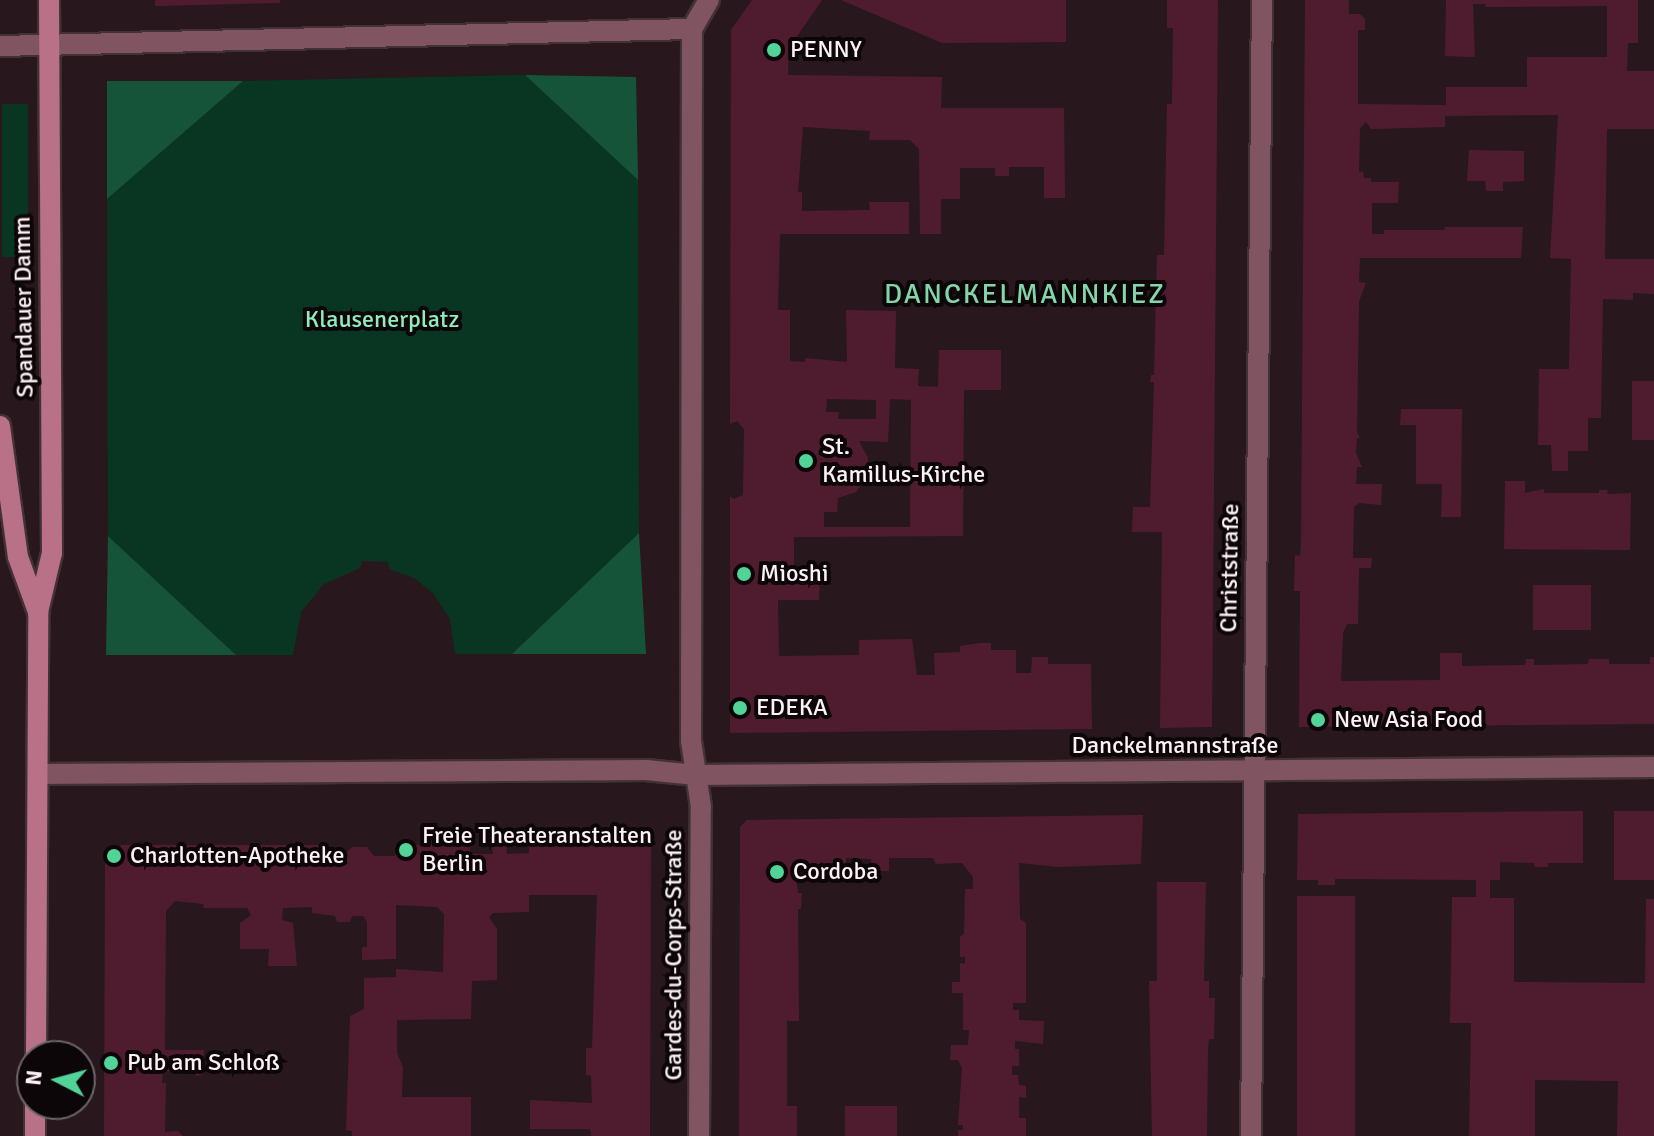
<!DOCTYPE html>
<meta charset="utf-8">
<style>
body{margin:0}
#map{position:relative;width:1654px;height:1136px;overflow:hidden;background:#28181d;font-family:Signika,sans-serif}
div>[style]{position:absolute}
.green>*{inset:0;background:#083622;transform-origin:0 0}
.forest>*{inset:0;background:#165439}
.building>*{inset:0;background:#4f1c2f;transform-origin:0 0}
.roads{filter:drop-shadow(2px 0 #423237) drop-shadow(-2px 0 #423237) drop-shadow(0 2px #423237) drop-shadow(0 -2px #423237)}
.street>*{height:20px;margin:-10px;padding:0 10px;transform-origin:10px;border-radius:10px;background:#805461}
.secondary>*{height:20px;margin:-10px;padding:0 10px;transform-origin:10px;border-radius:10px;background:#b97188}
.dots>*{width:22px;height:22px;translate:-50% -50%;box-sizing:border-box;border:4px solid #0c0608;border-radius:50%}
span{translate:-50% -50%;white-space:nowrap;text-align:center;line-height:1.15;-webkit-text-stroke:8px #0c0608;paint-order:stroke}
.poi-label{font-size:24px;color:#fdf1f4}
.left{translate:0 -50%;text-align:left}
.street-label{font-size:24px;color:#fdf1f4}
.park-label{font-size:24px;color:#92ebbc}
.quarter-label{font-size:28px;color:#85d5ab;letter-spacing:2px}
.north{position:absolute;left:16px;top:1040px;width:80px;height:80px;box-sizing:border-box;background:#0c0608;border:2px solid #6c6466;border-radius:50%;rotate:276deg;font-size:22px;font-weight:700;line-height:32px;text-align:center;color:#fdf1f4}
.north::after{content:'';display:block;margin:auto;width:28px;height:36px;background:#52d397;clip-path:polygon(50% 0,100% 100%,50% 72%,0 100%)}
</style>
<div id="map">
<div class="green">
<div style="clip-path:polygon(525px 75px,638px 180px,639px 533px,512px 654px,455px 654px,450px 619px,433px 593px,414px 578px,389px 569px,388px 562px,362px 561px,360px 568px,324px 584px,301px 612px,293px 655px,236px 655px,108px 536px,107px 199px,243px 81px)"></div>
<div style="left:28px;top:104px;width:153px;height:26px;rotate:90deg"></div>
</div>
<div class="forest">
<div style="clip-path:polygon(525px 75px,636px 77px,638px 180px)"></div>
<div style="clip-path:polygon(107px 81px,243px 81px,107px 199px)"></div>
<div style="clip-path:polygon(639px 533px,646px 654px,512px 654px)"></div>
<div style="clip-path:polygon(108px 536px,236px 655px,106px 655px)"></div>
</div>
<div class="building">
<div style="clip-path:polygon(155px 0,280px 0,280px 3px,155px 6px)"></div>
<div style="clip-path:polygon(evenodd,752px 0,822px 0,789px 48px,788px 75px,942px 77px,941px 108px,1064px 108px,1065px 198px,1044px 198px,1044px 167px,1009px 167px,1009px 176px,995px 176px,995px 168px,960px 168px,960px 199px,941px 199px,941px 234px,920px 234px,919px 149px,910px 140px,869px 140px,870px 131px,803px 127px,798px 192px,802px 192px,802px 211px,870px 210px,869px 202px,909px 202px,909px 234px,780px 234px,778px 310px,790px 310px,790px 361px,805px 362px,805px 358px,847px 362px,846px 310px,896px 311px,895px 368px,919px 369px,918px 386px,938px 387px,939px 350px,1001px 350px,1001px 390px,964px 390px,963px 536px,794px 537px,794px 576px,820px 577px,819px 600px,778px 600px,779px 656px,859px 655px,859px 640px,912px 639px,917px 675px,935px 675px,934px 653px,960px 652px,960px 646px,980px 643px,991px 643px,991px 650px,1016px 650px,1016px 673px,1031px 673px,1032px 657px,1048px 657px,1048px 664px,1091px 664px,1092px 729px,730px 733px,730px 496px,734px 499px,743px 495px,744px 429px,737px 421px,730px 424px,730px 418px,731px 30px,752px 0,827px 399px,876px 400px,876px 419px,838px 419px,839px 412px,826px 412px,827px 399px,752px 0,890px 399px,911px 400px,910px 527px,824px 527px,824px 512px,837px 512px,838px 498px,856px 492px,867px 477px,868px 458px,859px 441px,888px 442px,890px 399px)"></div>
<div style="clip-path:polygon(841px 0,1066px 0,1066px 42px,942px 43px)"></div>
<div style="clip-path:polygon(1167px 0,1218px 0,1212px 727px,1160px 728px,1162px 532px,1132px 532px,1133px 507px,1150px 507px,1154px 382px,1150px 382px,1151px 375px,1154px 375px,1157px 255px,1164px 255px,1167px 104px,1172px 104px,1173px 28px,1167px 28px)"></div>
<div style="clip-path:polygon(1305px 0,1349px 0,1349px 14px,1360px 14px,1365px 19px,1365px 30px,1358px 30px,1358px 104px,1446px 105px,1446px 87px,1527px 87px,1527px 57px,1607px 57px,1607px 6px,1485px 7px,1486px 4px,1473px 4px,1475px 57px,1445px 56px,1446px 0,1638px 0,1638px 43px,1628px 43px,1627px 71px,1654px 71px,1654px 129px,1607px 129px,1605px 259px,1654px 259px,1654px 294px,1633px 293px,1633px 300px,1603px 299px,1601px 418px,1588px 418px,1588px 451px,1568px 451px,1568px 471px,1552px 471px,1551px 445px,1538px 445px,1539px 369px,1569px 369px,1571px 259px,1550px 258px,1558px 115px,1445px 116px,1445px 127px,1371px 129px,1366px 122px,1360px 128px,1359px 172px,1363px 172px,1364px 178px,1371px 178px,1371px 182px,1399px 182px,1398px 203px,1372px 203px,1372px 234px,1384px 234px,1384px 230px,1444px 230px,1445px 227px,1523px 227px,1521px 258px,1360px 258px,1359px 282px,1366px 283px,1359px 301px,1357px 432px,1360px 438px,1357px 438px,1356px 453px,1362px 467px,1357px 467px,1356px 484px,1382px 484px,1381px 505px,1359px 503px,1354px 507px,1353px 558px,1372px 558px,1371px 568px,1359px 568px,1358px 624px,1347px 624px,1343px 633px,1341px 681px,1440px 680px,1440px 653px,1462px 653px,1462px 666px,1525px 665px,1526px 659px,1534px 659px,1534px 665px,1588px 664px,1589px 659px,1609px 659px,1609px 664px,1650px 664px,1650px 657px,1654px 657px,1654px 724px,1299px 727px,1300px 591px,1294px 591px,1295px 555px,1300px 556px,1301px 543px)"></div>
<div style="clip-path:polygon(1469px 150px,1524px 151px,1524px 181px,1503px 182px,1503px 191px,1486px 191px,1485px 181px,1467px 181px)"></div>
<div style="left:1632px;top:381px;width:22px;height:59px"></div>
<div style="clip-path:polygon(1401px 409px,1462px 409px,1461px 517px,1441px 517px,1442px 484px,1416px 484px,1416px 425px,1400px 425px)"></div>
<div style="clip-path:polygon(1505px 481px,1525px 481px,1525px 493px,1544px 489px,1544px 493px,1599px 493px,1599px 490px,1608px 490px,1607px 494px,1631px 493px,1630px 550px,1504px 549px)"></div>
<div style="left:1533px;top:585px;width:58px;height:45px"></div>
<div style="clip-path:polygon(1583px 811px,1583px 863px,1548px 863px,1548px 867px,1535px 867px,1534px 863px,1500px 862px,1500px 880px,1490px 880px,1490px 898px,1514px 898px,1514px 982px,1645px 983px,1646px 899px,1654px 899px,1654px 1136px,1617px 1136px,1618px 1081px,1535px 1080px,1535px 1136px,1469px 1136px,1471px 1023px,1450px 1023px,1452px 897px,1476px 897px,1476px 880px,1335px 879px,1335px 885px,1318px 885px,1318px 880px,1297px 880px,1298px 814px)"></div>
<div style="left:1614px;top:811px;width:40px;height:69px"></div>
<div style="clip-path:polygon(1143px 815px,1141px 864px,1058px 867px,1019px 863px,1020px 919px,1026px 923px,1026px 1003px,1013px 1003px,1013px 1010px,1019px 1010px,1019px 1020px,1044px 1021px,1043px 1044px,1015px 1041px,1015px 1049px,1019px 1049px,1019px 1066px,1012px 1066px,1012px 1075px,1018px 1075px,1019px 1085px,1026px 1086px,1026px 1098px,1019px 1097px,1019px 1118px,1026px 1118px,1026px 1136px,958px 1136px,958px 1130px,963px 1130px,963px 1125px,958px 1125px,962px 1068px,958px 1060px,950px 1060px,951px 1045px,968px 1045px,969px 1030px,963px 1030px,963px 993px,952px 993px,952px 982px,960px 982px,960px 963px,965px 964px,965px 957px,960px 957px,960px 937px,964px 934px,965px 889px,973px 889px,973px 877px,962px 863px,936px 864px,933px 858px,889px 858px,889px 871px,872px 871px,871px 859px,846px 858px,846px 876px,819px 880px,819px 876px,801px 874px,796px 879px,798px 893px,802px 893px,801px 909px,798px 909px,799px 1021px,787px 1021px,787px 1106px,797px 1106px,797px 1136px,739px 1136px,740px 827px,747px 820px)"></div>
<div style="clip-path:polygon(651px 842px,650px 1136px,591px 1136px,590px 1129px,530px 1129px,530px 1100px,592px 1103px,591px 1076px,586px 1075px,586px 1048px,592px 1048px,597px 895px,529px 895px,529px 912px,493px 913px,489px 917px,497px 929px,497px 980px,472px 981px,471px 1019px,397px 1020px,397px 1053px,403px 1067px,402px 1097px,471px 1097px,471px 1136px,352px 1136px,352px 1131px,346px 1130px,350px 1016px,364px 1009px,364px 978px,396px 977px,396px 969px,443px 972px,444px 914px,437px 907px,396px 905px,396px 959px,362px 960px,362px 947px,367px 947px,367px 922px,363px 916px,352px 916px,350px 922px,337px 922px,335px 916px,312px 913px,312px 907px,283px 908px,282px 920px,293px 923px,297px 966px,268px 966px,269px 949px,240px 949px,240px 923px,251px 915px,247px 908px,204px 908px,203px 904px,175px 901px,166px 911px,165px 1050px,204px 1050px,203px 1075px,196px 1076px,196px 1072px,163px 1071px,162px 1083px,166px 1083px,165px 1132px,178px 1131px,183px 1136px,104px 1136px,105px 861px,121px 845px,320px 845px,320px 857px,343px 856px,352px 847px,367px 847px,374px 856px,395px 856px,395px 845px,470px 844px,470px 854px,493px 854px,492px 846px,506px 845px,507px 854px,529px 853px,529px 843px)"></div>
<div style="clip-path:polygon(1157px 882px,1206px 882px,1204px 981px,1209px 981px,1209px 998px,1215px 998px,1214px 1039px,1209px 1039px,1208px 1049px,1207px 1136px,1152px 1136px,1149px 981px,1157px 981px)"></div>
<div style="left:1297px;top:896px;width:58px;height:240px"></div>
<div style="left:897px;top:1106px;width:30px;height:52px;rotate:90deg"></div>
</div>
<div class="roads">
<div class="street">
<div style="left:0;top:46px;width:692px;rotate:-1.41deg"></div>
<div style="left:39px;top:774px;width:607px;rotate:-0.38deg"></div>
<div style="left:646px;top:770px;width:50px;rotate:5.7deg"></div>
<div style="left:696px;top:775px;width:958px;rotate:-0.48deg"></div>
<div style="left:699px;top:1136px;width:329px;rotate:-89.7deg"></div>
<div style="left:701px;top:807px;width:67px;rotate:-98.6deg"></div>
<div style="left:691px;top:741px;width:712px;rotate:-89.92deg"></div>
<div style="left:692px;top:29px;width:34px;rotate:-60deg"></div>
<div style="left:1251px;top:1136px;width:1136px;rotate:-89.45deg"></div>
</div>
<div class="secondary">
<div style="left:0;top:426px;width:132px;rotate:82.2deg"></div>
<div style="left:18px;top:557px;width:59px;rotate:70deg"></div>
<div style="left:36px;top:1056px;width:444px;rotate:-89.7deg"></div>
<div style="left:38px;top:612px;width:61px;rotate:-76.7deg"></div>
<div style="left:52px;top:553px;width:553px;rotate:-90.31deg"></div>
<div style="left:35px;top:1136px;width:32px;rotate:-90deg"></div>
</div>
</div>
<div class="dots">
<div style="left:774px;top:50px;background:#52d397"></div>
<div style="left:806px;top:461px;background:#52d397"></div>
<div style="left:744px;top:574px;background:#52d397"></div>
<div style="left:740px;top:708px;background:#52d397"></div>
<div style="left:1318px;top:720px;background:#52d397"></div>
<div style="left:406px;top:850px;background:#52d397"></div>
<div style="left:114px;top:856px;background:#52d397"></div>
<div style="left:777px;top:872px;background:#52d397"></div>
<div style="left:111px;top:1063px;background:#52d397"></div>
</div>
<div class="poi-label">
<span class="left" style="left:790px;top:50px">PENNY</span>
<span class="left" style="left:822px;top:461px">St.<br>Kamillus-Kirche</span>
<span class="left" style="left:760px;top:574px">Mioshi</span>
<span class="left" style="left:756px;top:708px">EDEKA</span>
<span class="left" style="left:1334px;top:720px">New Asia Food</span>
<span class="left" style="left:422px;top:850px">Freie Theateranstalten<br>Berlin</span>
<span class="left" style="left:130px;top:856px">Charlotten-Apotheke</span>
<span class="left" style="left:793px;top:872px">Cordoba</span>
<span class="left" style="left:127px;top:1063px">Pub am Schloß</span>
</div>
<div class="street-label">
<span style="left:24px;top:307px;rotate:-91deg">Spandauer Damm</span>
<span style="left:1230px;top:568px;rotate:-89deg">Christstraße</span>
<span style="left:1175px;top:746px">Danckelmannstraße</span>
<span style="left:674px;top:955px;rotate:-90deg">Gardes-du-Corps-Straße</span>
</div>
<div class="park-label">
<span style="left:382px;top:320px">Klausenerplatz</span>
</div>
<div class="quarter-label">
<span style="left:1025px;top:294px">DANCKELMANNKIEZ</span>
</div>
<div class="north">N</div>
</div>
